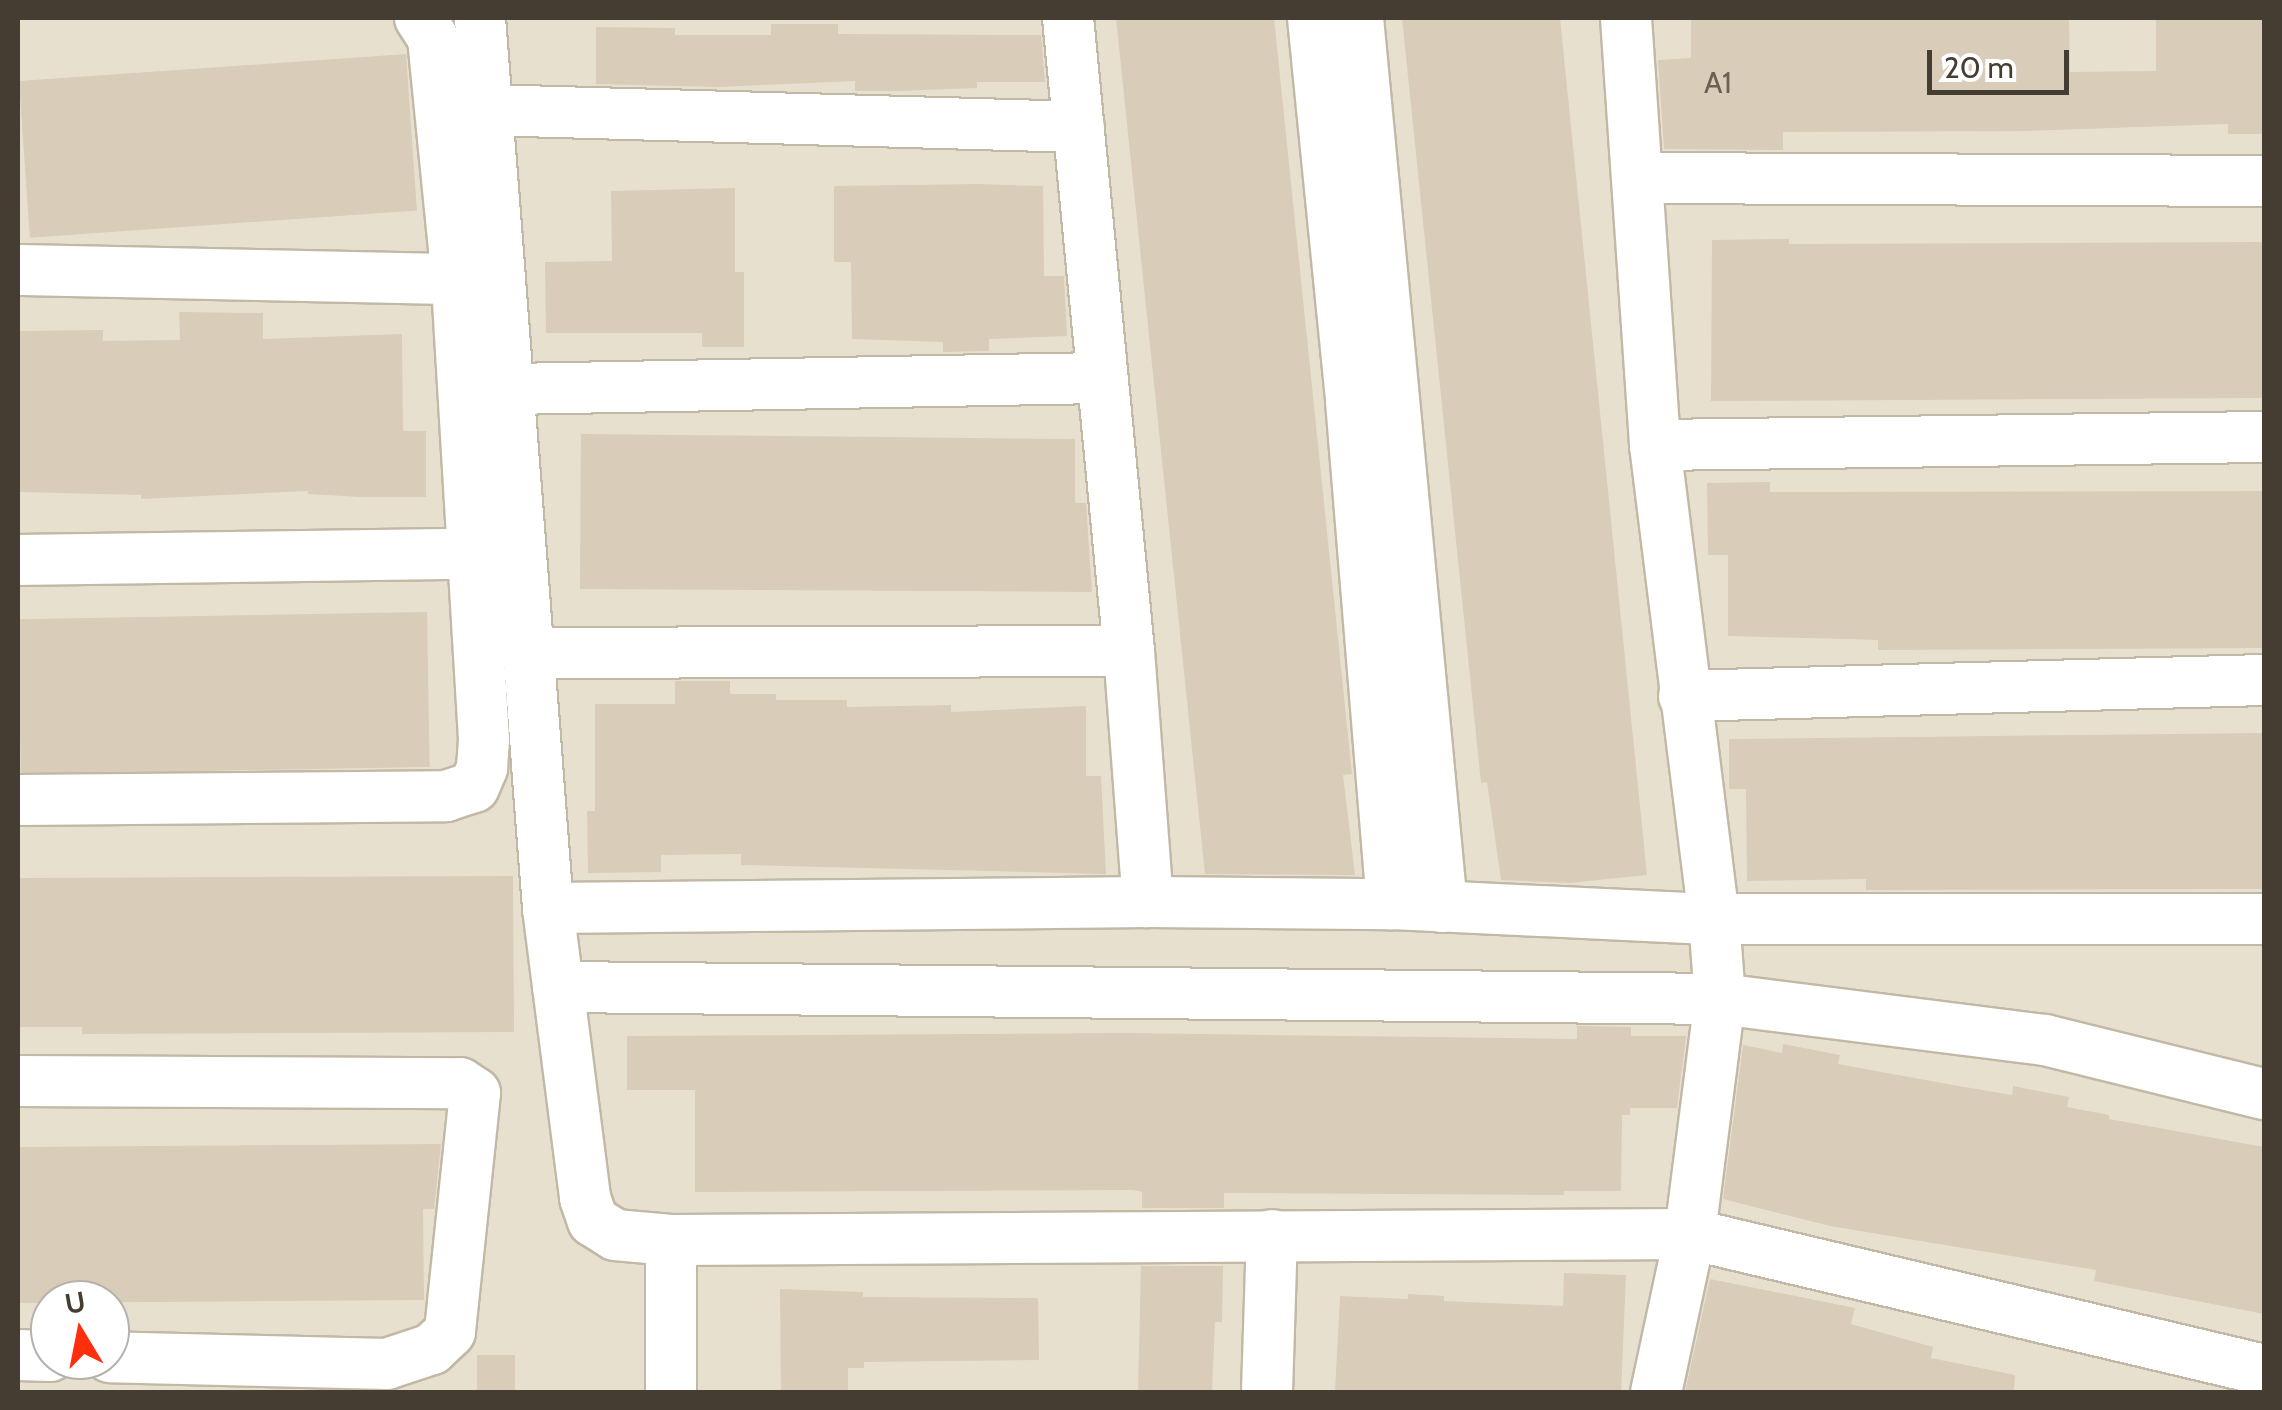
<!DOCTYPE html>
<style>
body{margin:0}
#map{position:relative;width:2282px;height:1410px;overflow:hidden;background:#f3eee1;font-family:Cabin,sans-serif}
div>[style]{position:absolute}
.residential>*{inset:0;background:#e8e0cf}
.building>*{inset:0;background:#d9ccb9;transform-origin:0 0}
.roads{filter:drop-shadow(2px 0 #c2b8a6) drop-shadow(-2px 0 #c2b8a6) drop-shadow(0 2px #c2b8a6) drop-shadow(0 -2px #c2b8a6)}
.street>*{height:50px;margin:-25px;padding:0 25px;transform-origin:25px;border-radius:25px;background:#fff}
span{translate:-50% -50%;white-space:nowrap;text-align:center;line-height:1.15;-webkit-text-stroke:8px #fff;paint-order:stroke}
.number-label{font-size:30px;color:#6a6154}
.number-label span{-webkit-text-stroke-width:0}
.frame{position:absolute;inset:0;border:20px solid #453d32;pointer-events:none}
.north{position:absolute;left:30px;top:1280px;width:100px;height:100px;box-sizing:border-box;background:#fff;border:2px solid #b5b1ad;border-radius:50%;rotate:350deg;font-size:28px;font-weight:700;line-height:40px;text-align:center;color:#453d32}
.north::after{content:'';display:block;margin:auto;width:35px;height:45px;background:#ff2f0d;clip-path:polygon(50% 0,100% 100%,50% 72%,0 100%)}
.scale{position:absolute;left:1927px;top:50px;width:142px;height:45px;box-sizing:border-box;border:5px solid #453d32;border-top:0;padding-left:12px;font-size:30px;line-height:35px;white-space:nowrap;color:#453d32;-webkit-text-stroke:8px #fff;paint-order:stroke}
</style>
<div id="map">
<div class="residential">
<div style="clip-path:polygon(evenodd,18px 18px,2264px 18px,2264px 1392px,18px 1392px,18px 18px,50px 1300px,110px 1300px,110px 1360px,50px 1360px,50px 1300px)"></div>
</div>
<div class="building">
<div style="clip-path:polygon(1116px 18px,1274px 18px,1352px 774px,1343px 775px,1355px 875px,1205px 874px)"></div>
<div style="clip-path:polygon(1402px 18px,1560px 18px,1647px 875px,1569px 883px,1501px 880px,1487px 782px,1481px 783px)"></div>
<div style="clip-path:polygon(1691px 18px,2069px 18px,2070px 72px,2156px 71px,2156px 18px,2264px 18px,2264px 134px,2228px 134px,2228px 124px,2026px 131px,1783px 132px,1783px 150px,1664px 149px,1658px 60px,1691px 58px)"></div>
<div style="clip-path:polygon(771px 24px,838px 24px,838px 34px,1041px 35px,1045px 82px,977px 82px,977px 88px,899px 91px,855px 91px,855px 81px,716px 87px,596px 84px,596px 27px,675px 28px,675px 35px,771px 35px)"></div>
<div style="left:406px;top:54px;width:157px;height:388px;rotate:86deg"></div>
<div style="clip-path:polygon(978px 184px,1043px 186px,1044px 276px,1064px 276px,1067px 336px,989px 339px,989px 351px,943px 352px,943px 342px,852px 339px,851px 262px,834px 262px,834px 186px)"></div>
<div style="clip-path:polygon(735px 188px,735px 272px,744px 272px,744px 347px,702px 347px,702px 333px,546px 333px,545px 262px,612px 261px,611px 191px)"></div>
<div style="clip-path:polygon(1789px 239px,1789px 244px,2264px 242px,2264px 398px,1711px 401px,1712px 240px)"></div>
<div style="clip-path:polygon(179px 312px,263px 313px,263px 339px,402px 334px,403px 431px,426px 431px,426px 497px,361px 497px,308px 494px,308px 491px,141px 499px,141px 495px,18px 492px,18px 331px,103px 330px,103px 341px,180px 340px)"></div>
<div style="clip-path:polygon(581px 434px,1075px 439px,1075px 503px,1086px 503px,1092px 592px,580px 589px)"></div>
<div style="clip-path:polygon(1770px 482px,1770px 492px,2264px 491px,2264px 648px,1878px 650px,1878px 640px,1728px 636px,1728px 555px,1708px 555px,1707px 483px)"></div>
<div style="left:427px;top:612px;width:155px;height:409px;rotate:89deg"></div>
<div style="clip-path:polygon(675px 681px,730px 681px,730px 694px,776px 694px,776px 700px,847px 700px,847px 707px,951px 705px,951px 712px,1086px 706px,1086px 776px,1101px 776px,1106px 874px,741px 865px,741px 854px,661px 855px,661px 872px,588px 873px,587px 811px,595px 811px,595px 704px,675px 704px)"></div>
<div style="clip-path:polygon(2264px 733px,2264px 889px,1866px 890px,1866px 879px,1747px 881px,1746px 789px,1729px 789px,1729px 739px)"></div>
<div style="clip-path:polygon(513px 876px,514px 1032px,82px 1034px,82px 1027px,18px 1027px,18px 878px)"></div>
<div style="clip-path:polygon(1577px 1026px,1631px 1027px,1631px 1036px,1686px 1036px,1677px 1108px,1630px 1108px,1630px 1115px,1622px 1115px,1621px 1191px,1564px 1191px,1564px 1195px,1224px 1193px,1224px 1208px,1142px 1208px,1142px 1192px,1133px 1190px,695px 1192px,695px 1090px,627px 1090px,627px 1036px,1126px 1033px,1577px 1039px)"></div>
<div style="clip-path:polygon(1783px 1044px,1840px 1055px,1838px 1064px,1953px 1085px,2012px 1095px,2013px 1086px,2069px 1097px,2067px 1107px,2109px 1115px,2109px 1119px,2264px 1147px,2264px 1314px,2094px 1281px,2096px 1270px,1830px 1226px,1723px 1199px,1743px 1045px,1782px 1053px)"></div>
<div style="clip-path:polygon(441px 1144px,434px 1209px,423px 1209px,424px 1300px,18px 1303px,18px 1147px)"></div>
<div style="clip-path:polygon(1141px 1266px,1223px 1266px,1222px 1322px,1215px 1322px,1212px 1392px,1138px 1392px)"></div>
<div style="clip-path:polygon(1564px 1273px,1626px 1275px,1621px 1392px,1335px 1392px,1340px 1296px,1408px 1299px,1408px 1294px,1444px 1296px,1444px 1301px,1563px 1306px)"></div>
<div style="clip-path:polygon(1710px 1279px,1855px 1308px,1851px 1324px,1933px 1347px,1931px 1358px,2015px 1375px,2014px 1392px,1685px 1392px)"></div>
<div style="clip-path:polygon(780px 1289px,863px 1292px,863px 1297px,1038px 1298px,1039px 1360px,864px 1362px,864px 1368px,848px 1368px,848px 1392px,781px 1392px)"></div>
<div style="left:477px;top:1355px;width:38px;height:37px"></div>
</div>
<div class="roads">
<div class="street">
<div style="left:480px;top:18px;width:893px;rotate:85.63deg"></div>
<div style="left:548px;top:908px;width:292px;rotate:82.7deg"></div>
<div style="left:585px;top:1198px;width:24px;rotate:71deg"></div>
<div style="left:593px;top:1221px;width:26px;rotate:32deg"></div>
<div style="left:615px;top:1235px;width:56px;rotate:5.1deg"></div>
<div style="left:671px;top:1240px;width:1019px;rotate:-0.34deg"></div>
<div style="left:1690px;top:1234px;width:590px;rotate:13.33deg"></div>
<div style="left:1068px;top:18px;width:636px;rotate:84.5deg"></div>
<div style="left:1129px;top:651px;width:252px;rotate:85.7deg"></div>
<div style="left:1313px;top:18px;width:385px;rotate:84.3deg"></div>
<div style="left:1351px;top:401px;width:505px;rotate:85.34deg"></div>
<div style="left:1358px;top:18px;width:893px;rotate:84.6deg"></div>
<div style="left:1626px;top:18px;width:428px;rotate:86.1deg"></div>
<div style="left:1655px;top:445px;width:478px;rotate:82.9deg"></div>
<div style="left:1714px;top:919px;width:80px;rotate:85.7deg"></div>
<div style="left:1720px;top:999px;width:237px;rotate:97.3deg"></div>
<div style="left:1690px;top:1234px;width:162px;rotate:102.1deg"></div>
<div style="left:487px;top:110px;width:592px;rotate:1.64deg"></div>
<div style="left:1637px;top:178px;width:627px;rotate:0.27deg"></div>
<div style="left:18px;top:270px;width:439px;rotate:1.2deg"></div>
<div style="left:511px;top:389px;width:591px;rotate:-1.07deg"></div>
<div style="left:1655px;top:445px;width:609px;rotate:-0.75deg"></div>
<div style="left:18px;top:560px;width:458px;rotate:-0.8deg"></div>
<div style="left:530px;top:653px;width:599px;rotate:-0.19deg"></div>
<div style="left:1684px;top:696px;width:580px;rotate:-1.58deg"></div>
<div style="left:18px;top:800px;width:428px;rotate:-0.5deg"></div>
<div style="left:446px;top:796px;width:29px;rotate:-18deg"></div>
<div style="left:474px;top:787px;width:21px;rotate:-67deg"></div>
<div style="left:482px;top:768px;width:29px;rotate:-86deg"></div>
<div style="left:484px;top:739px;width:461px;rotate:-93.4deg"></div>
<div style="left:457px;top:279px;width:242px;rotate:-95.7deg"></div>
<div style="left:433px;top:38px;width:24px;rotate:-123deg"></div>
<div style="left:548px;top:908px;width:600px;rotate:-0.57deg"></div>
<div style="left:1148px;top:902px;width:244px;rotate:0.5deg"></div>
<div style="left:1392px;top:904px;width:322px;rotate:2.7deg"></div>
<div style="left:1714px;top:919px;width:550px"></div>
<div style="left:558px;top:987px;width:1162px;rotate:0.59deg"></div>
<div style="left:1720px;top:999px;width:328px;rotate:7.2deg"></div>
<div style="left:2045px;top:1040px;width:226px;rotate:13.9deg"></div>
<div style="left:18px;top:1081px;width:442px;rotate:0.3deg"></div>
<div style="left:460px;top:1083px;width:18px;rotate:34deg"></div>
<div style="left:475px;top:1093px;width:240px;rotate:96deg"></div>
<div style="left:450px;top:1332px;width:25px;rotate:137deg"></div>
<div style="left:432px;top:1349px;width:47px;rotate:161.6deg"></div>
<div style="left:387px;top:1364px;width:277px;rotate:-178.6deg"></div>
<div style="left:671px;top:1240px;width:152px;rotate:90deg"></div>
<div style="left:18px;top:1355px;width:32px;rotate:2deg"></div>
<div style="left:1267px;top:1392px;width:157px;rotate:-88.2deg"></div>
</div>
</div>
<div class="number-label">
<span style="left:1718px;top:83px">A1</span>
</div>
<div class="frame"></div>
<div class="north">U</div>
<div class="scale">20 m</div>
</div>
